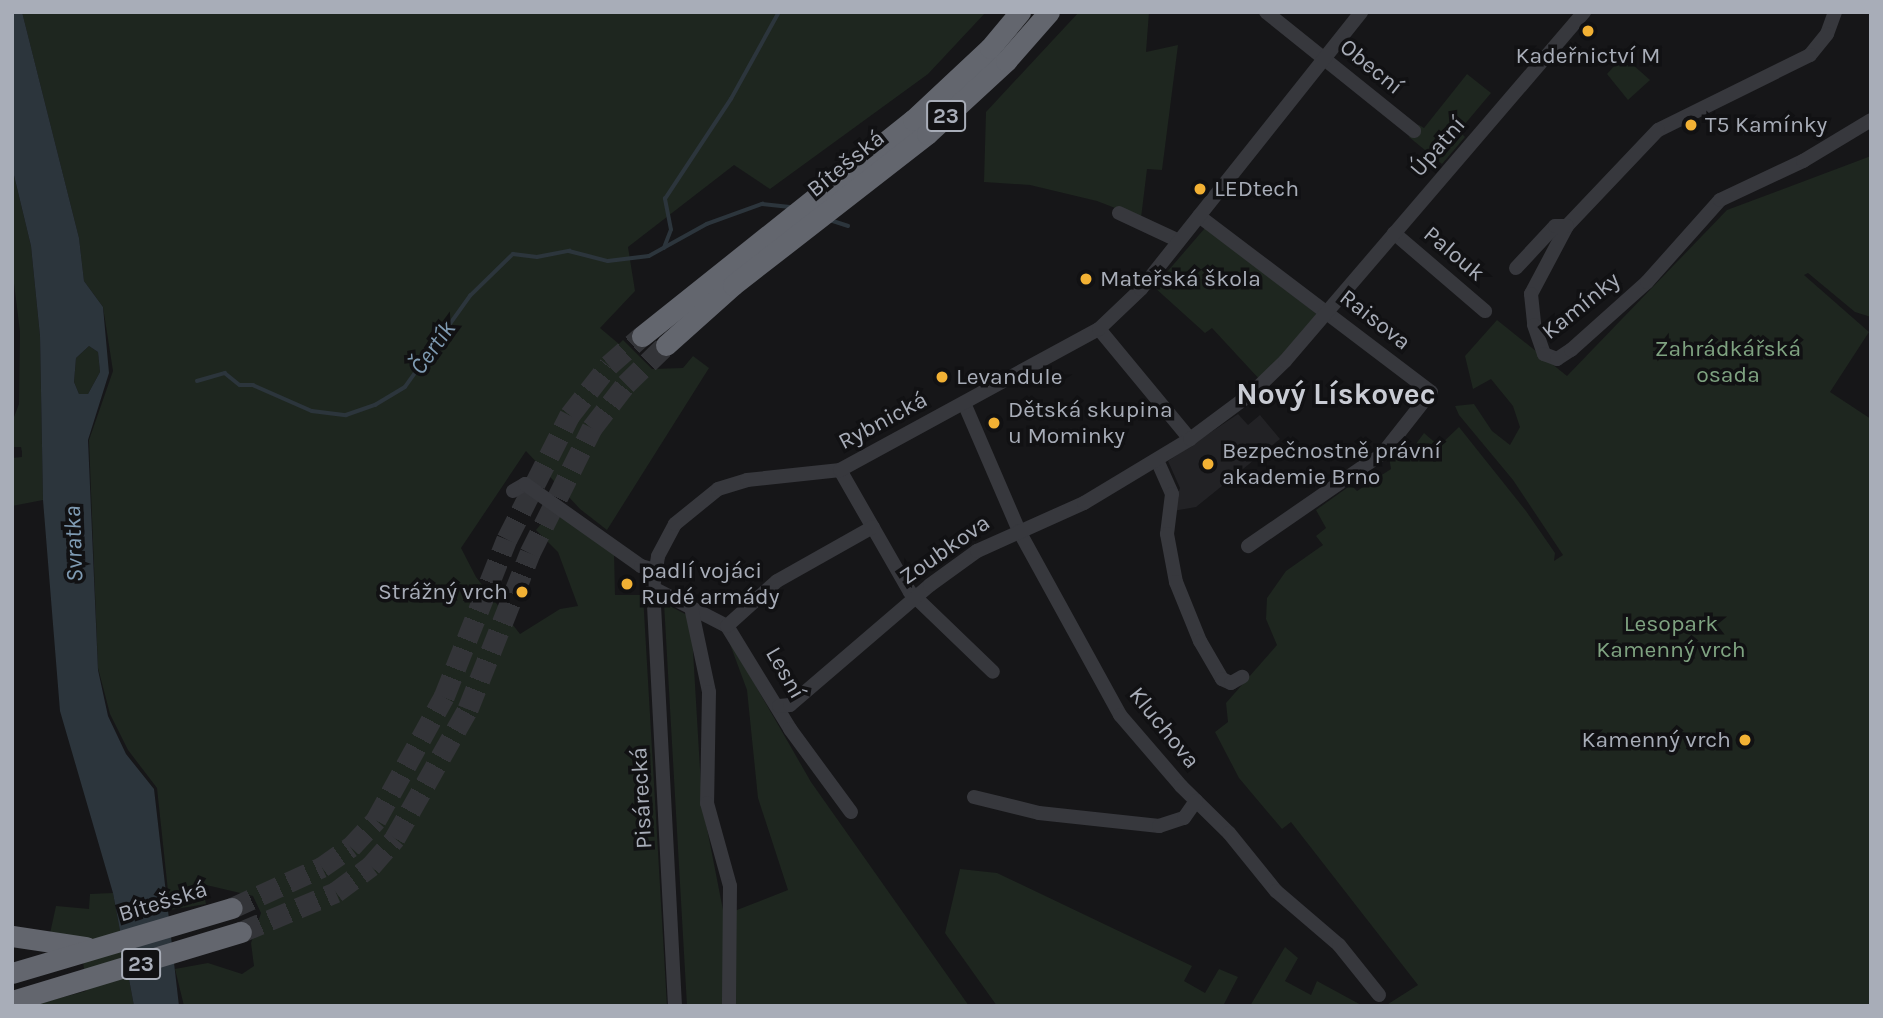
<!DOCTYPE html>
<meta charset="utf-8">
<style>
body{margin:0}
#map{position:relative;width:1883px;height:1018px;overflow:hidden;background:#161618;font-family:Karla,sans-serif}
div>[style]{position:absolute}
.built>*{inset:0;background:#222225}
.green>*{inset:0;background:#1e261f}
.water>*{inset:0;background:#2c353c}
.stream>*{height:3.5px;margin:-1.75px;padding:0 1.75px;transform-origin:1.75px;border-radius:1.75px;background:#2c353c}
.highway-tunnel>*{height:21px;margin-top:-10.5px;transform-origin:0;background:repeating-linear-gradient(90deg,#333438 0 21px,transparent 0 31px)}
.minor>*{height:14px;margin:-7px;padding:0 7px;transform-origin:7px;border-radius:7px;background:#37383d}
.highway>*{height:21px;margin:-10.5px;padding:0 10.5px;transform-origin:10.5px;border-radius:10.5px;background:#63666e}
.dots>*{width:19px;height:19px;translate:-50% -50%;box-sizing:border-box;border:4px solid #111113;border-radius:50%}
span{translate:-50% -50%;white-space:nowrap;text-align:center;line-height:1.15;-webkit-text-stroke:7px #111113;paint-order:stroke}
.shield-label span{padding:2px 5px;background:#111113;border:2px solid;border-radius:5px;-webkit-text-stroke-width:0}
.shield-label{font-size:21px;color:#a8adb8;font-weight:700}
.poi-label{font-size:23px;color:#a8adb8}
.left{translate:0 -50%;text-align:left}
.right{translate:-100% -50%;text-align:right}
.street-label{font-size:23px;color:#a8adb8}
.park-label{font-size:23px;color:#7fa381}
.water-label{font-size:24px;color:#7f9bb3;font-style:italic}
.district-label{font-size:30px;color:#c9ccd4;font-weight:700}
.frame{position:absolute;inset:0;border:14px solid #a8adb8;pointer-events:none}
</style>
<div id="map">
<div class="built">
<div style="clip-path:polygon(1238px 414px,1248px 425px,1260px 415px,1280px 439px,1196px 507px,1173px 511px,1180px 488px,1168px 461px)"></div>
</div>
<div class="green">
<div style="clip-path:polygon(22px 12px,986px 12px,928px 74px,770px 189px,734px 165px,628px 247px,635px 291px,600px 328px,619px 344px,623px 340px,652px 369px,683px 368px,693px 356px,709px 368px,607px 530px,580px 509px,526px 451px,461px 548px,476px 577px,520px 634px,560px 609px,578px 606px,558px 552px,536px 530px,554px 508px,614px 552px,615px 595px,643px 595px,667px 1006px,184px 1006px,175px 969px,208px 963px,242px 974px,254px 966px,251px 943px,261px 913px,253px 896px,202px 884px,206px 904px,170px 910px,157px 788px,128px 750px,110px 714px,98px 668px,89px 440px,113px 371px,103px 307px,84px 281px,79px 238px)"></div>
<div style="clip-path:polygon(1079px 12px,1149px 12px,1146px 52px,1178px 45px,1162px 170px,1147px 169px,1141px 218px,1097px 201px,1030px 185px,984px 182px,986px 112px)"></div>
<div style="clip-path:polygon(1623px 56px,1650px 80px,1628px 100px,1607px 74px)"></div>
<div style="clip-path:polygon(1467px 74px,1491px 93px,1459px 131px,1465px 137px,1442px 164px,1409px 137px,1419px 125px,1424px 128px)"></div>
<div style="clip-path:polygon(1871px 156px,1871px 317px,1855px 312px,1808px 273px,1804px 275px,1869px 332px,1830px 392px,1871px 419px,1871px 1006px,1385px 1006px,1418px 985px,1291px 822px,1282px 829px,1239px 778px,1215px 732px,1228px 722px,1226px 703px,1277px 645px,1266px 619px,1267px 598px,1286px 571px,1323px 545px,1316px 536px,1326px 528px,1316px 510px,1351px 485px,1357px 491px,1391px 469px,1389px 457px,1405px 443px,1413px 448px,1424px 433px,1439px 446px,1459px 427px,1526px 511px,1555px 553px,1554px 561px,1563px 555px,1513px 480px,1459px 415px,1455px 406px,1474px 404px,1492px 431px,1510px 445px,1520px 427px,1513px 406px,1491px 379px,1473px 389px,1465px 356px,1497px 320px,1567px 376px,1727px 210px)"></div>
<div style="clip-path:polygon(12px 167px,31px 246px,40px 336px,43px 500px,12px 506px,12px 458px,22px 457px,22px 452px,21px 447px,12px 447px,12px 422px,19px 404px,20px 332px,12px 267px)"></div>
<div style="clip-path:polygon(1205px 228px,1318px 315px,1261px 381px,1212px 328px,1205px 333px,1154px 287px)"></div>
<div style="clip-path:polygon(89px 346px,98px 352px,100px 372px,88px 394px,79px 394px,74px 382px,76px 358px)"></div>
<div style="clip-path:polygon(664px 603px,691px 617px,702px 803px,724px 915px,788px 890px,758px 798px,747px 690px,727px 636px,811px 782px,969px 1006px,687px 1006px)"></div>
<div style="clip-path:polygon(960px 869px,997px 873px,1192px 966px,1184px 981px,1205px 993px,1219px 969px,1238px 977px,1223px 1006px,997px 1006px,945px 933px)"></div>
<div style="clip-path:polygon(113px 893px,134px 1006px,30px 1006px,86px 991px,81px 939px,49px 938px,56px 906px,89px 909px,90px 894px)"></div>
<div style="clip-path:polygon(1285px 947px,1298px 958px,1285px 981px,1311px 995px,1317px 981px,1363px 1006px,1250px 1006px)"></div>
</div>
<div class="water">
<div style="clip-path:polygon(evenodd,12px 12px,22px 12px,79px 238px,84px 281px,103px 307px,109px 373px,88px 440px,98px 670px,108px 716px,126px 754px,154px 789px,179px 1006px,134px 1006px,113px 893px,60px 711px,43px 500px,40px 336px,31px 246px,12px 167px,12px 12px,89px 346px,98px 352px,100px 372px,88px 394px,79px 394px,74px 382px,76px 358px,89px 346px)"></div>
</div>
<div class="stream">
<div style="left:830px;top:220px;width:19px;rotate:18deg"></div>
<div style="left:664px;top:248px;width:19px;rotate:-69deg"></div>
<div style="left:671px;top:230px;width:32px;rotate:-101deg"></div>
<div style="left:665px;top:199px;width:120px;rotate:-56.6deg"></div>
<div style="left:731px;top:99px;width:99px;rotate:-61.1deg"></div>
<div style="left:197px;top:381px;width:29px;rotate:-16deg"></div>
<div style="left:225px;top:373px;width:19px;rotate:39deg"></div>
<div style="left:240px;top:385px;width:13px"></div>
<div style="left:253px;top:385px;width:64px;rotate:23.8deg"></div>
<div style="left:312px;top:411px;width:34px;rotate:7deg"></div>
<div style="left:346px;top:415px;width:31px;rotate:-19deg"></div>
<div style="left:375px;top:405px;width:35px;rotate:-31deg"></div>
<div style="left:405px;top:387px;width:112px;rotate:-54.5deg"></div>
<div style="left:470px;top:296px;width:60px;rotate:-44.3deg"></div>
<div style="left:513px;top:254px;width:24px;rotate:7deg"></div>
<div style="left:537px;top:257px;width:33px;rotate:-11deg"></div>
<div style="left:569px;top:251px;width:40px;rotate:14.4deg"></div>
<div style="left:608px;top:261px;width:41px;rotate:-7deg"></div>
<div style="left:649px;top:256px;width:66px;rotate:-28.9deg"></div>
<div style="left:707px;top:224px;width:59px;rotate:-20deg"></div>
<div style="left:762px;top:204px;width:28px;rotate:6deg"></div>
</div>
<div class="highway-tunnel">
<div style="left:232px;top:908px;width:99px;rotate:-24.5deg"></div>
<div style="left:322px;top:867px;width:35px;rotate:-35deg"></div>
<div style="left:351px;top:847px;width:37px;rotate:-47deg"></div>
<div style="left:376px;top:820px;width:141px;rotate:-61.1deg"></div>
<div style="left:444px;top:697px;width:170px;rotate:-68.3deg"></div>
<div style="left:507px;top:539px;width:139px;rotate:-63.1deg"></div>
<div style="left:570px;top:415px;width:63px;rotate:-52deg"></div>
<div style="left:609px;top:365px;width:44px;rotate:-41.3deg"></div>
<div style="left:241px;top:932px;width:103px;rotate:-22.8deg"></div>
<div style="left:336px;top:892px;width:44px;rotate:-36.6deg"></div>
<div style="left:371px;top:866px;width:37px;rotate:-49deg"></div>
<div style="left:395px;top:838px;width:148px;rotate:-60.5deg"></div>
<div style="left:468px;top:709px;width:168px;rotate:-68.3deg"></div>
<div style="left:530px;top:553px;width:140px;rotate:-63.6deg"></div>
<div style="left:592px;top:428px;width:56px;rotate:-52.3deg"></div>
<div style="left:626px;top:384px;width:56px;rotate:-44.3deg"></div>
</div>
<div class="minor">
<div style="left:1266px;top:12px;width:190px;rotate:38.8deg"></div>
<div style="left:1835px;top:12px;width:23px;rotate:110deg"></div>
<div style="left:1827px;top:34px;width:27px;rotate:129deg"></div>
<div style="left:1810px;top:55px;width:169px;rotate:153.7deg"></div>
<div style="left:1658px;top:130px;width:132px;rotate:133.5deg"></div>
<div style="left:1567px;top:226px;width:77px;rotate:117.9deg"></div>
<div style="left:1531px;top:294px;width:31px;rotate:84deg"></div>
<div style="left:1534px;top:325px;width:31px;rotate:71deg"></div>
<div style="left:1544px;top:354px;width:14px;rotate:21deg"></div>
<div style="left:1557px;top:359px;width:17px;rotate:-33deg"></div>
<div style="left:1571px;top:350px;width:102px;rotate:-41.8deg"></div>
<div style="left:1647px;top:282px;width:110px;rotate:-48.3deg"></div>
<div style="left:1720px;top:200px;width:92px;rotate:-25.2deg"></div>
<div style="left:1803px;top:161px;width:79px;rotate:-31.1deg"></div>
<div style="left:1119px;top:213px;width:66px;rotate:25deg"></div>
<div style="left:1199px;top:216px;width:291px;rotate:37.2deg"></div>
<div style="left:1431px;top:392px;width:78px;rotate:128.2deg"></div>
<div style="left:1383px;top:453px;width:164px;rotate:145.4deg"></div>
<div style="left:1394px;top:233px;width:120px;rotate:40.6deg"></div>
<div style="left:1516px;top:268px;width:57px;rotate:-47.1deg"></div>
<div style="left:1555px;top:226px;width:12px"></div>
<div style="left:1099px;top:329px;width:143px;rotate:50.4deg"></div>
<div style="left:964px;top:403px;width:139px;rotate:66.7deg"></div>
<div style="left:1019px;top:531px;width:210px;rotate:61.2deg"></div>
<div style="left:1120px;top:715px;width:94px;rotate:49.3deg"></div>
<div style="left:1181px;top:786px;width:67px;rotate:44.4deg"></div>
<div style="left:1229px;top:833px;width:75px;rotate:51deg"></div>
<div style="left:1276px;top:891px;width:83px;rotate:40.6deg"></div>
<div style="left:1339px;top:945px;width:64px;rotate:51.3deg"></div>
<div style="left:1157px;top:460px;width:37px;rotate:66deg"></div>
<div style="left:1172px;top:494px;width:40px;rotate:97.1deg"></div>
<div style="left:1167px;top:534px;width:49px;rotate:79.4deg"></div>
<div style="left:1176px;top:582px;width:64px;rotate:67.9deg"></div>
<div style="left:1200px;top:641px;width:44px;rotate:59.9deg"></div>
<div style="left:1222px;top:679px;width:10px;rotate:24deg"></div>
<div style="left:1231px;top:683px;width:13px;rotate:-29deg"></div>
<div style="left:840px;top:470px;width:141px;rotate:60.2deg"></div>
<div style="left:910px;top:592px;width:115px;rotate:43.9deg"></div>
<div style="left:513px;top:491px;width:14px;rotate:-30deg"></div>
<div style="left:525px;top:484px;width:142px;rotate:35.3deg"></div>
<div style="left:641px;top:566px;width:15px;rotate:16deg"></div>
<div style="left:653px;top:588px;width:83px;rotate:27.2deg"></div>
<div style="left:727px;top:626px;width:121px;rotate:58.5deg"></div>
<div style="left:790px;top:729px;width:103px;rotate:53.7deg"></div>
<div style="left:691px;top:607px;width:87px;rotate:78deg"></div>
<div style="left:709px;top:692px;width:111px;rotate:91deg"></div>
<div style="left:707px;top:803px;width:86px;rotate:74.5deg"></div>
<div style="left:730px;top:886px;width:120px;rotate:90.5deg"></div>
<div style="left:727px;top:626px;width:67px;rotate:-42deg"></div>
<div style="left:777px;top:581px;width:110px;rotate:-29.4deg"></div>
<div style="left:779px;top:706px;width:11px;rotate:-5deg"></div>
<div style="left:790px;top:705px;width:184px;rotate:-40.6deg"></div>
<div style="left:930px;top:585px;width:58px;rotate:-35.9deg"></div>
<div style="left:977px;top:551px;width:117px;rotate:-24.2deg"></div>
<div style="left:1084px;top:503px;width:124px;rotate:-31.1deg"></div>
<div style="left:1190px;top:439px;width:77px;rotate:-36.6deg"></div>
<div style="left:1252px;top:393px;width:46px;rotate:-44.1deg"></div>
<div style="left:1285px;top:361px;width:460px;rotate:-49.4deg"></div>
<div style="left:974px;top:797px;width:67px;rotate:13.8deg"></div>
<div style="left:1039px;top:813px;width:121px;rotate:6.2deg"></div>
<div style="left:1159px;top:826px;width:26px;rotate:-18deg"></div>
<div style="left:1184px;top:818px;width:21px;rotate:-55deg"></div>
<div style="left:675px;top:1006px;width:419px;rotate:-93deg"></div>
<div style="left:653px;top:588px;width:32px;rotate:-81deg"></div>
<div style="left:658px;top:556px;width:36px;rotate:-62deg"></div>
<div style="left:675px;top:524px;width:55px;rotate:-39.1deg"></div>
<div style="left:718px;top:489px;width:30px;rotate:-17deg"></div>
<div style="left:747px;top:480px;width:94px;rotate:-6.1deg"></div>
<div style="left:840px;top:470px;width:295px;rotate:-28.6deg"></div>
<div style="left:1099px;top:329px;width:58px;rotate:-43.6deg"></div>
<div style="left:1141px;top:289px;width:354px;rotate:-51.5deg"></div>
</div>
<div class="highway">
<div style="left:642px;top:336px;width:347px;rotate:-38.6deg"></div>
<div style="left:913px;top:120px;width:105px;rotate:-43.1deg"></div>
<div style="left:990px;top:48px;width:47px;rotate:-50.2deg"></div>
<div style="left:666px;top:345px;width:90px;rotate:-41.8deg"></div>
<div style="left:733px;top:285px;width:246px;rotate:-37.9deg"></div>
<div style="left:927px;top:134px;width:108px;rotate:-42.7deg"></div>
<div style="left:1006px;top:61px;width:65px;rotate:-48.7deg"></div>
<div style="left:12px;top:936px;width:75px;rotate:8.5deg"></div>
<div style="left:12px;top:973px;width:229px;rotate:-16.5deg"></div>
<div style="left:12px;top:1001px;width:239px;rotate:-16.8deg"></div>
</div>
<div class="dots">
<div style="left:1588px;top:31px;background:#f2b134"></div>
<div style="left:1691px;top:125px;background:#f2b134"></div>
<div style="left:1200px;top:189px;background:#f2b134"></div>
<div style="left:1086px;top:279px;background:#f2b134"></div>
<div style="left:942px;top:377px;background:#f2b134"></div>
<div style="left:994px;top:423px;background:#f2b134"></div>
<div style="left:1208px;top:464px;background:#f2b134"></div>
<div style="left:627px;top:584px;background:#f2b134"></div>
<div style="left:522px;top:592px;background:#f2b134"></div>
<div style="left:1745px;top:740px;background:#f2b134"></div>
</div>
<div class="shield-label">
<span style="left:946px;top:116px">23</span>
<span style="left:141px;top:964px">23</span>
</div>
<div class="poi-label">
<span style="left:1588px;top:56px">Kadeřnictví M</span>
<span class="left" style="left:1705px;top:125px">T5 Kamínky</span>
<span class="left" style="left:1214px;top:189px">LEDtech</span>
<span class="left" style="left:1100px;top:279px">Mateřská škola</span>
<span class="left" style="left:956px;top:377px">Levandule</span>
<span class="left" style="left:1008px;top:423px">Dětská skupina<br>u Mominky</span>
<span class="left" style="left:1222px;top:464px">Bezpečnostně právní<br>akademie Brno</span>
<span class="left" style="left:641px;top:584px">padlí vojáci<br>Rudé armády</span>
<span class="right" style="left:508px;top:592px">Strážný vrch</span>
<span class="right" style="left:1731px;top:740px">Kamenný vrch</span>
</div>
<div class="street-label">
<span style="left:1371px;top:67px;rotate:39deg">Obecní</span>
<span style="left:1438px;top:147px;rotate:-49deg">Úpatní</span>
<span style="left:846px;top:164px;rotate:-39deg">Bítešská</span>
<span style="left:1454px;top:254px;rotate:40deg">Palouk</span>
<span style="left:1581px;top:306px;rotate:-39deg">Kamínky</span>
<span style="left:1375px;top:320px;rotate:38deg">Raisova</span>
<span style="left:883px;top:421px;rotate:-28deg">Rybnická</span>
<span style="left:945px;top:550px;rotate:-35deg">Zoubkova</span>
<span style="left:785px;top:673px;rotate:60deg">Lesní</span>
<span style="left:1164px;top:728px;rotate:51deg">Kluchova</span>
<span style="left:642px;top:798px;rotate:-93deg">Pisárecká</span>
<span style="left:163px;top:902px;rotate:-17deg">Bítešská</span>
</div>
<div class="park-label">
<span style="left:1728px;top:362px">Zahrádkářská<br>osada</span>
<span style="left:1671px;top:637px">Lesopark<br>Kamenný vrch</span>
</div>
<div class="water-label">
<span style="left:433px;top:348px;rotate:-54deg">Čertík</span>
<span style="left:74px;top:544px;rotate:-92deg">Svratka</span>
</div>
<div class="district-label">
<span style="left:1336px;top:394px">Nový Lískovec</span>
</div>
<div class="frame"></div>
</div>
